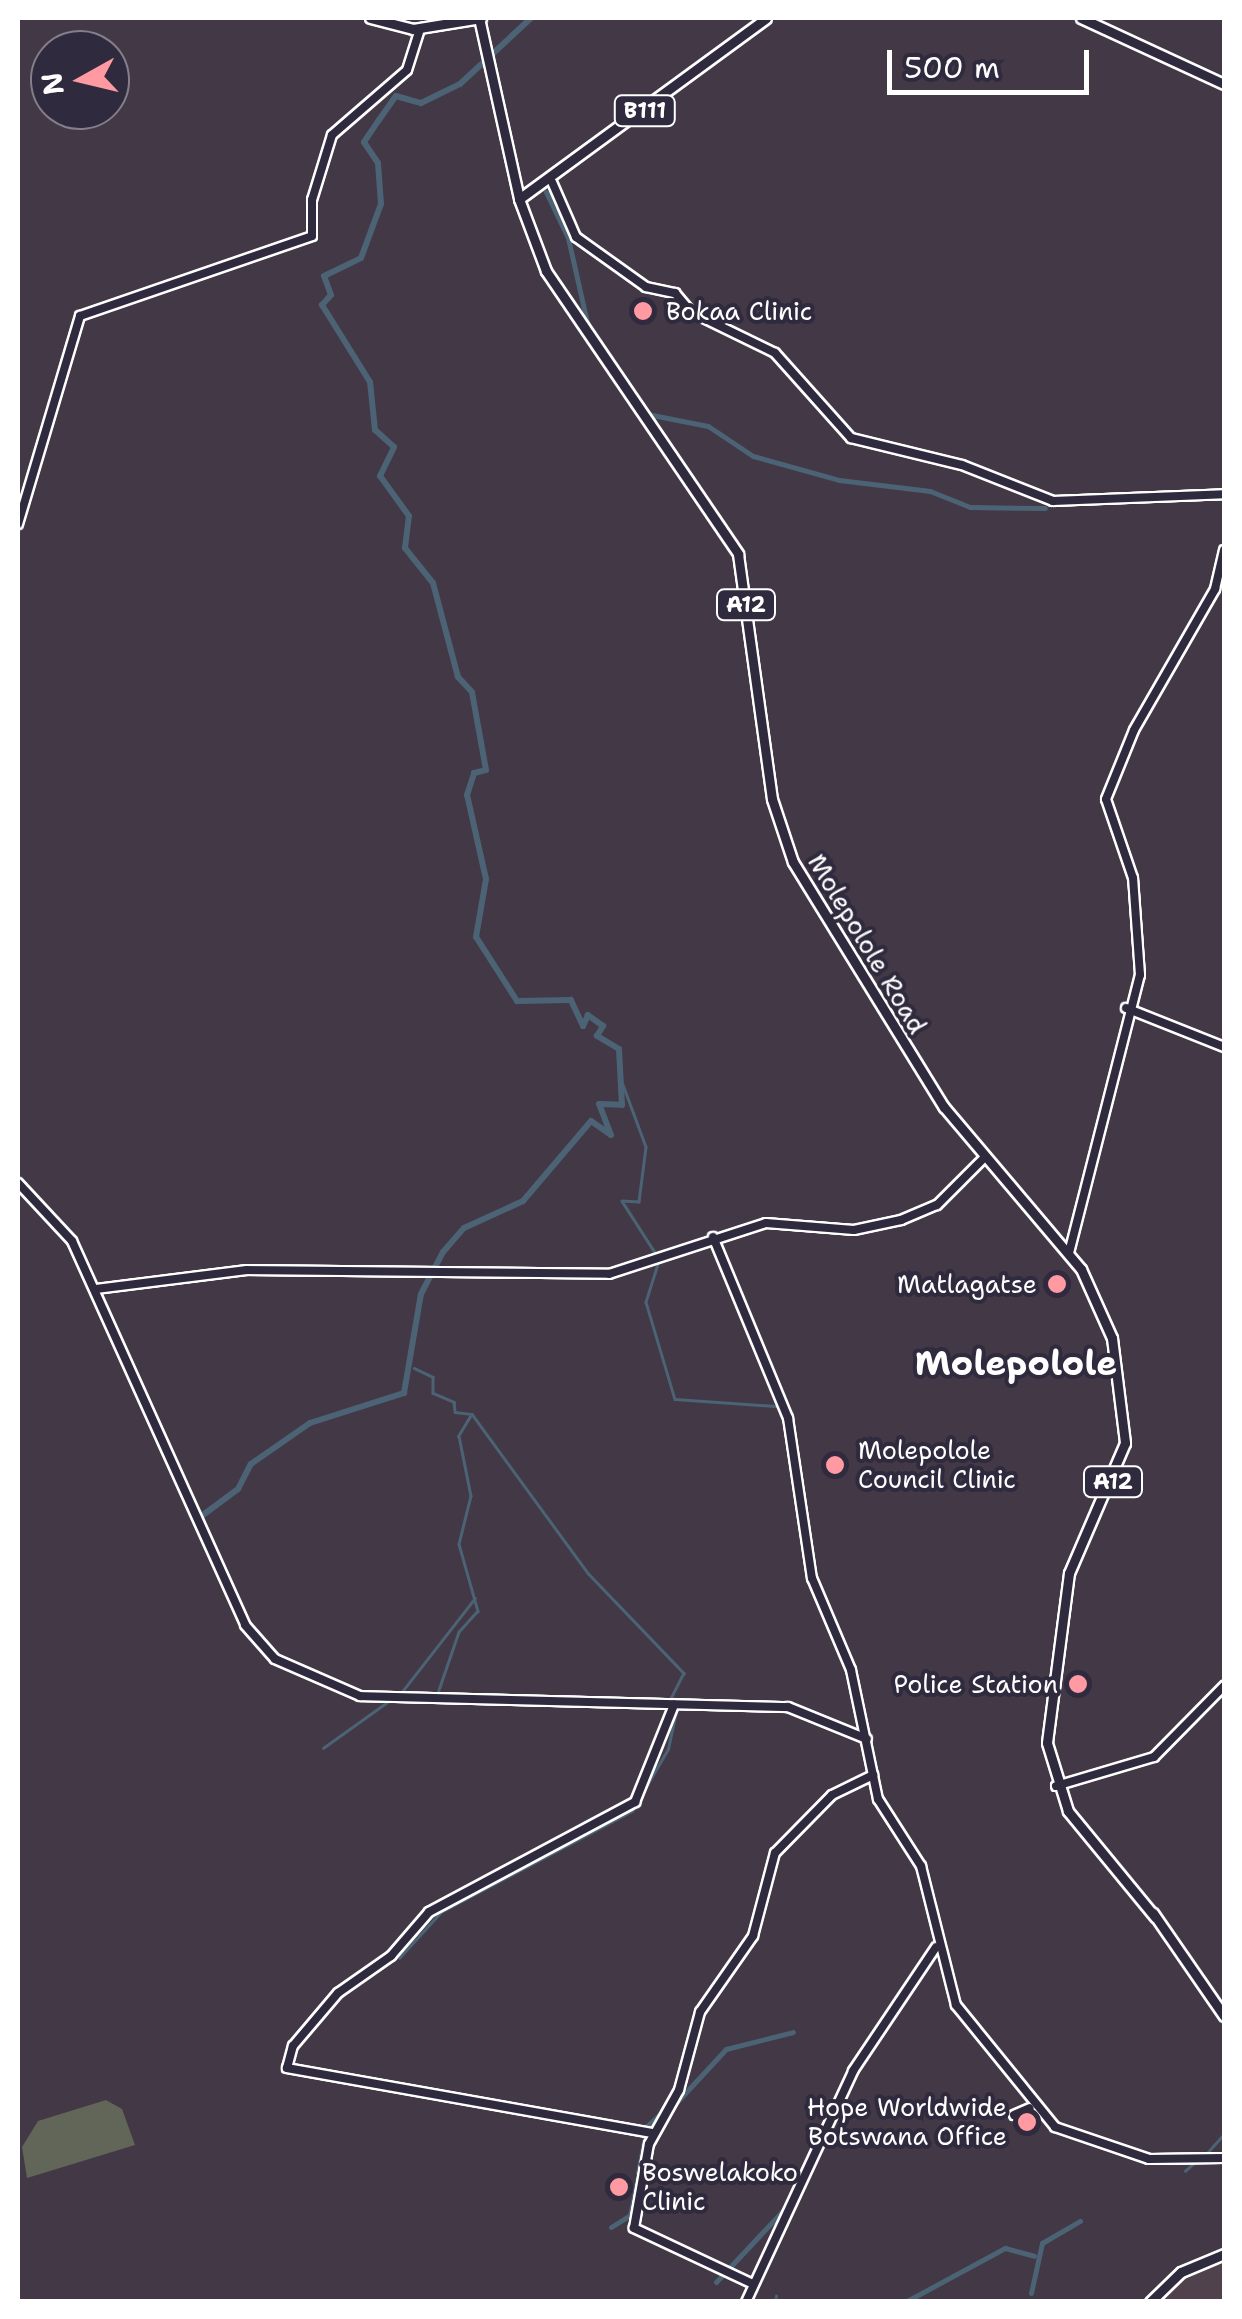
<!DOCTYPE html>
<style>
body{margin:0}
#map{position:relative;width:1242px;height:2319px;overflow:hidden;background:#423846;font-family:"Shantell Sans",sans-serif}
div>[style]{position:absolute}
.built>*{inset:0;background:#4f424c}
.green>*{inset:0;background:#626659}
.stream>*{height:2.5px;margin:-1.25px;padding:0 1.25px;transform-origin:1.25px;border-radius:1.25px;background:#4b6374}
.canal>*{height:5px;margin:-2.5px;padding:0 2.5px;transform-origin:2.5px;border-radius:2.5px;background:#4b6374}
.river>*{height:6px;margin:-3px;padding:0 3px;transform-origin:3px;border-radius:3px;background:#4b6374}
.roads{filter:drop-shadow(2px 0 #fff) drop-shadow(-2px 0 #fff) drop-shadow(0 2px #fff) drop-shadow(0 -2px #fff)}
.secondary>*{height:8px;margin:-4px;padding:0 4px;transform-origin:4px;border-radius:4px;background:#2f2a3d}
.primary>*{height:9px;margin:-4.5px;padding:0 4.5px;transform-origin:4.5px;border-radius:4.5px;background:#2f2a3d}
.dots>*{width:28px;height:28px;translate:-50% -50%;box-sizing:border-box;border:5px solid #2f2a3d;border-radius:50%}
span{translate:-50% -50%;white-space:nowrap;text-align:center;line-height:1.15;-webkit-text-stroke:8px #2f2a3d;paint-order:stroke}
.shield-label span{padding:2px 8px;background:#2f2a3d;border:2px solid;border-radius:8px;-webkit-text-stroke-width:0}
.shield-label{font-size:22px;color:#fff;font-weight:700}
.poi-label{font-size:25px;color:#fff}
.left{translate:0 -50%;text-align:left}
.right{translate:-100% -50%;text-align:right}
.street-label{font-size:25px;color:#fff}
.district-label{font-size:35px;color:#fff;font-weight:700}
.frame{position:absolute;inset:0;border:20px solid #fff;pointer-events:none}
.north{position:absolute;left:30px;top:30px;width:100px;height:100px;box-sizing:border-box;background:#2f2a3d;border:2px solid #827f8b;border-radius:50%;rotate:262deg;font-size:28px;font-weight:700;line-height:40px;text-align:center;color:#fff}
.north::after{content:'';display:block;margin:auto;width:35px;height:45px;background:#ff9aa2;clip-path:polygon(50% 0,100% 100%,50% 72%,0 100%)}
.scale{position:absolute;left:887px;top:50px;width:202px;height:45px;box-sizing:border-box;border:5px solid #fff;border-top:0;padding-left:12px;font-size:30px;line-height:35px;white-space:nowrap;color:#fff;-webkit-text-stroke:8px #2f2a3d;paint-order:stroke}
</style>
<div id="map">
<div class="built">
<div style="clip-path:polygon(1224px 2264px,1224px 2301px,1157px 2302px,1198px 2268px)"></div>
</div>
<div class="green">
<div style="clip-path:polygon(106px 2100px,122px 2109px,135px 2145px,27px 2178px,22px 2147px,38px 2121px)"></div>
</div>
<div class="stream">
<div style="left:622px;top:1082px;width:69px;rotate:69.7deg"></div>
<div style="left:646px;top:1147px;width:55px;rotate:97.3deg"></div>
<div style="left:639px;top:1202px;width:17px;rotate:-177deg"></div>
<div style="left:622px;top:1201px;width:63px;rotate:57.3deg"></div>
<div style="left:659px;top:1261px;width:43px;rotate:107.6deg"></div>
<div style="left:646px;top:1302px;width:101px;rotate:73.4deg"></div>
<div style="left:675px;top:1399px;width:113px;rotate:4deg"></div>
<div style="left:414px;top:1368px;width:21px;rotate:25deg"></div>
<div style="left:433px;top:1377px;width:16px;rotate:90deg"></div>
<div style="left:433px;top:1393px;width:23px;rotate:23deg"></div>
<div style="left:454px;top:1402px;width:10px;rotate:84deg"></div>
<div style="left:455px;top:1412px;width:17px;rotate:7deg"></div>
<div style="left:472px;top:1414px;width:26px;rotate:121deg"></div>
<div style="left:459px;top:1436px;width:61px;rotate:78.7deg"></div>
<div style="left:471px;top:1496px;width:49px;rotate:104deg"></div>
<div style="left:459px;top:1544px;width:70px;rotate:74.2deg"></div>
<div style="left:478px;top:1611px;width:28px;rotate:132deg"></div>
<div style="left:459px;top:1632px;width:68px;rotate:109deg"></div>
<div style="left:472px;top:1414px;width:197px;rotate:53.9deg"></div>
<div style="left:588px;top:1573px;width:139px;rotate:46.2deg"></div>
<div style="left:684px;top:1673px;width:33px;rotate:117deg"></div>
<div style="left:796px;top:1444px;width:67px;rotate:81.4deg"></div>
<div style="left:401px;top:1693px;width:120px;rotate:-52.1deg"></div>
<div style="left:863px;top:1708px;width:13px;rotate:77deg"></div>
<div style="left:323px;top:1748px;width:82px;rotate:-35.6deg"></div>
<div style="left:399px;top:1958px;width:62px;rotate:-47.6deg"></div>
<div style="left:441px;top:1912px;width:216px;rotate:-27.9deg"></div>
<div style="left:632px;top:1811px;width:72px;rotate:-59.9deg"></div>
<div style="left:668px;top:1749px;width:35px;rotate:-78deg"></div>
<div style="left:1206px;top:2154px;width:27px;rotate:-48deg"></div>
<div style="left:1185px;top:2171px;width:13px;rotate:-42deg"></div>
<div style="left:775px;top:2302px;width:6px;rotate:-81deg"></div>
</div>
<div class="canal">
<div style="left:546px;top:192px;width:51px;rotate:64.4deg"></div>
<div style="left:568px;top:238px;width:91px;rotate:77.3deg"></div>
<div style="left:647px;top:414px;width:62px;rotate:11.1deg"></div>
<div style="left:708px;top:426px;width:54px;rotate:33.7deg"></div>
<div style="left:753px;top:456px;width:89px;rotate:15.6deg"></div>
<div style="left:839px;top:480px;width:92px;rotate:6.9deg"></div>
<div style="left:930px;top:491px;width:43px;rotate:21.8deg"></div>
<div style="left:970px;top:507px;width:75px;rotate:0.8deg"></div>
<div style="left:675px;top:2104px;width:75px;rotate:-47.2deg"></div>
<div style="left:726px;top:2049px;width:69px;rotate:-14.2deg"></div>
<div style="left:638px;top:2173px;width:48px;rotate:-79.2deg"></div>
<div style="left:647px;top:2126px;width:22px;rotate:-43deg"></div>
<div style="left:611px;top:2227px;width:22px;rotate:-32deg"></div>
<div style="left:630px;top:2215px;width:40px;rotate:-78deg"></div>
<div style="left:716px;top:2282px;width:104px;rotate:-46.9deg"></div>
<div style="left:1031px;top:2293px;width:51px;rotate:-77.6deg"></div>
<div style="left:1042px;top:2243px;width:44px;rotate:-30.1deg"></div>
<div style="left:905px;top:2302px;width:114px;rotate:-28.4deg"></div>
<div style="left:1005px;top:2248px;width:30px;rotate:15deg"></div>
</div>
<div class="river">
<div style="left:203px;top:1515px;width:44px;rotate:-36.6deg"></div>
<div style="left:238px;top:1489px;width:28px;rotate:-63deg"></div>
<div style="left:251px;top:1464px;width:72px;rotate:-34.8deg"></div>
<div style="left:310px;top:1423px;width:99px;rotate:-17.7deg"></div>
<div style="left:404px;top:1393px;width:100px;rotate:-80.3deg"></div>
<div style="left:421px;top:1294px;width:47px;rotate:-62.4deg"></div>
<div style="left:443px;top:1252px;width:32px;rotate:-49deg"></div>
<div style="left:464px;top:1228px;width:65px;rotate:-24.6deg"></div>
<div style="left:523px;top:1201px;width:105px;rotate:-49.6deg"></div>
<div style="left:591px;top:1121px;width:24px;rotate:35deg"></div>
<div style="left:611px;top:1135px;width:33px;rotate:-111deg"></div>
<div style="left:599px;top:1104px;width:23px;rotate:2deg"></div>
<div style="left:622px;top:1105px;width:56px;rotate:-93.1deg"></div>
<div style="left:619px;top:1049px;width:26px;rotate:-149deg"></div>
<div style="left:597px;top:1036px;width:12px;rotate:-59deg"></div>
<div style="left:603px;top:1026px;width:19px;rotate:-144deg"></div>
<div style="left:588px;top:1015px;width:12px;rotate:114deg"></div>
<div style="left:583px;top:1026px;width:29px;rotate:-115deg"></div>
<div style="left:571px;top:1000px;width:54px;rotate:178.9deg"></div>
<div style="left:517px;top:1001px;width:76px;rotate:-122.6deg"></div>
<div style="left:476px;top:937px;width:59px;rotate:-80.2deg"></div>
<div style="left:486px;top:879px;width:86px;rotate:-102.7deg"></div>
<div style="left:467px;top:795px;width:23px;rotate:-72deg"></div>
<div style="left:474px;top:773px;width:12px;rotate:-14deg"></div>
<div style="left:486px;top:770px;width:79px;rotate:-100.2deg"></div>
<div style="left:472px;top:692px;width:21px;rotate:-133deg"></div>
<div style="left:458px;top:677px;width:97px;rotate:-104.9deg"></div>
<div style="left:433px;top:583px;width:45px;rotate:-128.7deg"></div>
<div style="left:405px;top:548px;width:32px;rotate:-83deg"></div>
<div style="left:409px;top:516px;width:49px;rotate:-125.9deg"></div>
<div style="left:380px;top:476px;width:32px;rotate:-64deg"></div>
<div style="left:394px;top:447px;width:25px;rotate:-138deg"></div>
<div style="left:375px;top:430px;width:48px;rotate:-95.9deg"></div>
<div style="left:370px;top:382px;width:91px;rotate:-121.9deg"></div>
<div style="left:322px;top:305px;width:13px;rotate:-48deg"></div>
<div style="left:331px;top:295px;width:20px;rotate:-110deg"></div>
<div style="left:324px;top:276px;width:41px;rotate:-25.9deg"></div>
<div style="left:361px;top:258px;width:58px;rotate:-69.7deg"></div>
<div style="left:381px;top:204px;width:41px;rotate:-94.2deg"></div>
<div style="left:378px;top:163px;width:25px;rotate:-124deg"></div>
<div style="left:364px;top:142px;width:27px;rotate:-56deg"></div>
<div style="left:379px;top:120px;width:29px;rotate:-55deg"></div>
<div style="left:396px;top:96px;width:26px;rotate:16deg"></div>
<div style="left:421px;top:103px;width:43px;rotate:-26deg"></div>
<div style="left:460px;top:84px;width:97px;rotate:-42.9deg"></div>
</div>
<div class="roads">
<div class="secondary">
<div style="left:552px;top:182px;width:60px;rotate:66.4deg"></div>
<div style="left:576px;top:237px;width:86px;rotate:35.5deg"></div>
<div style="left:646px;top:287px;width:30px;rotate:12deg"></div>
<div style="left:675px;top:293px;width:25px;rotate:50deg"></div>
<div style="left:691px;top:312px;width:93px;rotate:26deg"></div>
<div style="left:775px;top:353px;width:114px;rotate:48.2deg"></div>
<div style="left:851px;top:438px;width:114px;rotate:13.7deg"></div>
<div style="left:962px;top:465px;width:98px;rotate:21.6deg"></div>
<div style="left:1053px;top:501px;width:171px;rotate:-2.3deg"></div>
<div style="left:18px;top:524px;width:217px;rotate:-73.4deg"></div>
<div style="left:80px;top:316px;width:245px;rotate:-19deg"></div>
<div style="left:312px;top:236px;width:36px;rotate:-90deg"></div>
<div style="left:312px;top:200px;width:68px;rotate:-72.9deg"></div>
<div style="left:332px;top:135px;width:99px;rotate:-40.9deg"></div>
<div style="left:407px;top:70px;width:43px;rotate:-72.4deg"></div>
<div style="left:1126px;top:1008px;width:105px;rotate:21.7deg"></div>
<div style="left:18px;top:1183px;width:79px;rotate:47deg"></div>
<div style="left:72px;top:1241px;width:421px;rotate:65.7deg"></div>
<div style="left:245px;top:1625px;width:45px;rotate:48.6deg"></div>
<div style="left:275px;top:1659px;width:93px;rotate:23.5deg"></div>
<div style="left:360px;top:1696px;width:428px;rotate:1.5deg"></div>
<div style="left:788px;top:1707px;width:85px;rotate:22.1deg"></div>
<div style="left:713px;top:1237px;width:196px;rotate:67.5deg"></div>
<div style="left:788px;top:1418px;width:162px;rotate:81.5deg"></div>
<div style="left:812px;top:1578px;width:100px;rotate:67deg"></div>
<div style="left:851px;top:1670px;width:132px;rotate:78.2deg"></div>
<div style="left:878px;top:1799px;width:80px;rotate:57.3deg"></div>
<div style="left:921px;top:1866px;width:143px;rotate:75.9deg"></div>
<div style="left:956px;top:2005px;width:157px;rotate:50.9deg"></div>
<div style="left:1055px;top:2127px;width:99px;rotate:18.8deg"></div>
<div style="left:1149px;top:2159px;width:75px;rotate:-0.8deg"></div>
<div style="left:1069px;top:1253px;width:287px;rotate:-75.7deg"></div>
<div style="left:1140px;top:975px;width:97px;rotate:-94.1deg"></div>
<div style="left:1133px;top:878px;width:83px;rotate:-108.9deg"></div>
<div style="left:1106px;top:799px;width:74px;rotate:-67.9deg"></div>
<div style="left:1134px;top:730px;width:163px;rotate:-60.1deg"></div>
<div style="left:1215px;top:589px;width:40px;rotate:-77deg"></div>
<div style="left:96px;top:1289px;width:152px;rotate:-7.2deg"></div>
<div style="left:247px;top:1270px;width:362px;rotate:0.6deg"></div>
<div style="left:609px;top:1274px;width:165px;rotate:-18deg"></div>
<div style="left:766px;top:1223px;width:88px;rotate:4.5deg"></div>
<div style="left:854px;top:1230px;width:48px;rotate:-12deg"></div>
<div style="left:901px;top:1220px;width:39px;rotate:-23deg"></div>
<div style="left:937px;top:1205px;width:66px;rotate:-45deg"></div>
<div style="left:1056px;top:1786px;width:102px;rotate:-16.5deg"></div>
<div style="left:1154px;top:1757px;width:100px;rotate:-45.4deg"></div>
<div style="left:1014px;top:2115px;width:17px;rotate:-24deg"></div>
<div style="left:652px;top:2133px;width:371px;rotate:-169.9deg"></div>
<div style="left:287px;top:2068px;width:23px;rotate:-75deg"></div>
<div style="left:293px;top:2046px;width:70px;rotate:-49.7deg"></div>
<div style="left:338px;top:1993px;width:65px;rotate:-34.9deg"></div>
<div style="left:391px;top:1956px;width:58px;rotate:-49.2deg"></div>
<div style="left:429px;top:1912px;width:234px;rotate:-28.1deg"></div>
<div style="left:635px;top:1802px;width:105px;rotate:-68.1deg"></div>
<div style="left:753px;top:2284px;width:132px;rotate:-154.8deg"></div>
<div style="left:634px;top:2228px;width:85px;rotate:-79.9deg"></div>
<div style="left:649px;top:2144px;width:62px;rotate:-60.9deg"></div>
<div style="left:679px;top:2090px;width:81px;rotate:-74.9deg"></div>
<div style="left:700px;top:2012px;width:93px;rotate:-55.1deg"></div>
<div style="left:753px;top:1936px;width:86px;rotate:-75.2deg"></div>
<div style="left:775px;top:1853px;width:81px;rotate:-45.5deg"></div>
<div style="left:832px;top:1795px;width:46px;rotate:-26deg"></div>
<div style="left:746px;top:2302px;width:255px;rotate:-65.1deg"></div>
<div style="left:853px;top:2071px;width:149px;rotate:-56.2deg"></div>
</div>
<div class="primary">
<div style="left:370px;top:18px;width:44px;rotate:14.3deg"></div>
<div style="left:413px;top:29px;width:69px;rotate:-9.2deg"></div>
<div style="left:479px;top:18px;width:185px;rotate:77.5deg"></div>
<div style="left:519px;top:199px;width:77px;rotate:69.4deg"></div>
<div style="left:546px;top:271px;width:342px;rotate:55.8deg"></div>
<div style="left:738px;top:554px;width:247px;rotate:82.1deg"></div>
<div style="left:772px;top:799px;width:66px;rotate:71.6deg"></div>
<div style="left:793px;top:862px;width:288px;rotate:58.4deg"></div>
<div style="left:944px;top:1107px;width:212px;rotate:49.8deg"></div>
<div style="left:1081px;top:1269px;width:76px;rotate:65.8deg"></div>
<div style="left:1112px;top:1338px;width:106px;rotate:82.9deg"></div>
<div style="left:1125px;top:1443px;width:142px;rotate:113.3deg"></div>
<div style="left:1069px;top:1573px;width:171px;rotate:97.4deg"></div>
<div style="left:1047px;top:1743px;width:71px;rotate:72.8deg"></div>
<div style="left:1068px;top:1811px;width:137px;rotate:50.6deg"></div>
<div style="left:1081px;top:18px;width:157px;rotate:24.8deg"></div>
<div style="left:519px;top:199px;width:306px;rotate:-36.2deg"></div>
<div style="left:1153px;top:1913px;width:125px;rotate:55.4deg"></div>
<div style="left:1150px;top:2302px;width:43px;rotate:-44.1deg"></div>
<div style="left:1181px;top:2272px;width:47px;rotate:-22.7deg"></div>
</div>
</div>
<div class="dots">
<div style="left:643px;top:311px;background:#ff9aa2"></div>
<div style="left:1057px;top:1284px;background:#ff9aa2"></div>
<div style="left:835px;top:1465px;background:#ff9aa2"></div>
<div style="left:1078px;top:1684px;background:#ff9aa2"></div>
<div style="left:1027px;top:2122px;background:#ff9aa2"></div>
<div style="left:619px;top:2187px;background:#ff9aa2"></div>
</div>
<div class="shield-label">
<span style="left:645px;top:111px">B111</span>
<span style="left:746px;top:605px">A12</span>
<span style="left:1113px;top:1482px">A12</span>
</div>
<div class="poi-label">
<span class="left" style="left:666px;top:311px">Bokaa Clinic</span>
<span class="right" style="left:1037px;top:1284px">Matlagatse</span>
<span class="left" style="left:858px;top:1465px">Molepolole<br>Council Clinic</span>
<span class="right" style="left:1058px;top:1684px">Police Station</span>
<span class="right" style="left:1007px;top:2122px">Hope Worldwide<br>Botswana Office</span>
<span class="left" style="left:642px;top:2187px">Boswelakoko<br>Clinic</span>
</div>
<div class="street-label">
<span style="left:867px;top:944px;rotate:59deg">Molepolole Road</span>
</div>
<div class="district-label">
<span style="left:1016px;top:1363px">Molepolole</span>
</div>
<div class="frame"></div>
<div class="north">N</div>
<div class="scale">500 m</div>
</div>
